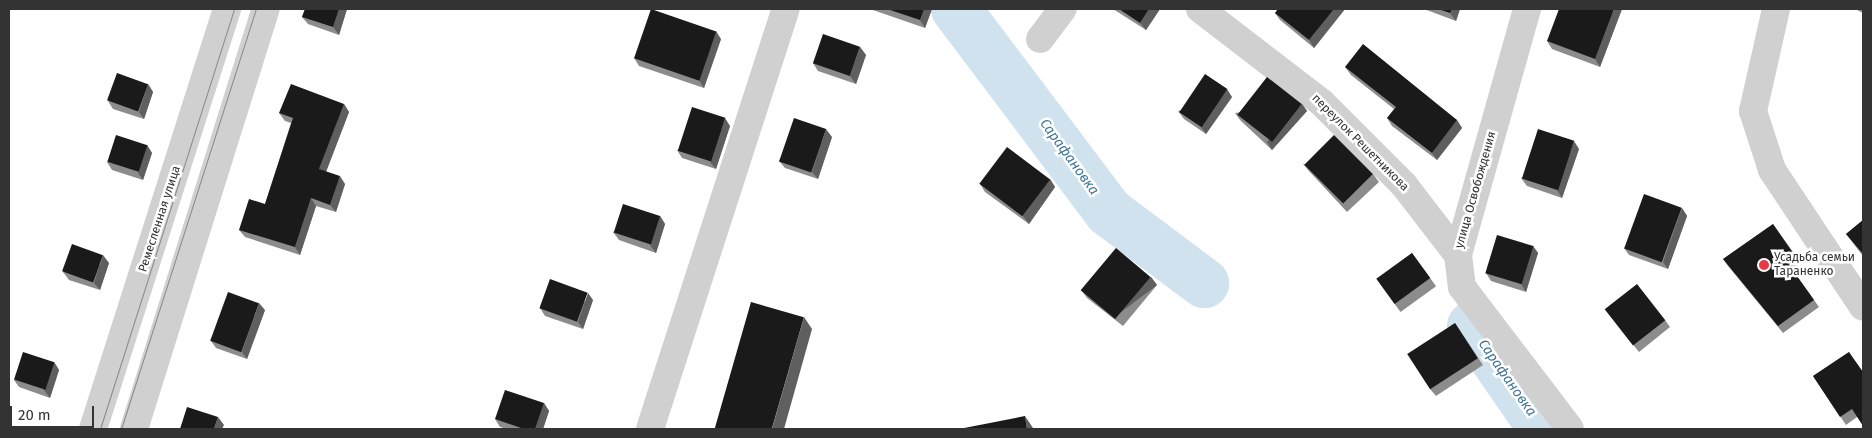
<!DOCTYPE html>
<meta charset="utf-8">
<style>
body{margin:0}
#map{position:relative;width:1872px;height:438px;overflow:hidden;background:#fff;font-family:"Fira Sans",sans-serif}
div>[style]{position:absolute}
.river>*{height:50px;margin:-25px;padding:0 25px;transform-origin:25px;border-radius:25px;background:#cfe2ee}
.minor>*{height:28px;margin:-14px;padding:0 14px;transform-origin:14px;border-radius:14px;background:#d0d0d0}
.tram>*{height:1px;margin:-0.5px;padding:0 0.5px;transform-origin:0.5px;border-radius:0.5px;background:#888}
.wall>*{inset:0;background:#8c8c8c;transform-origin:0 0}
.shaded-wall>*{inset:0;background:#5f5f5f;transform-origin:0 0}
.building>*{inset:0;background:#1a1a1a;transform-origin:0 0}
.dots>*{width:14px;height:14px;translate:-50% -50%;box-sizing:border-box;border:2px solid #fff;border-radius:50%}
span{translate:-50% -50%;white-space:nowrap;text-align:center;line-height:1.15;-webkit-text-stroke:5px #fff;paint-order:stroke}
.street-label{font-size:12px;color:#333}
.poi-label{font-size:12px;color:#333}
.left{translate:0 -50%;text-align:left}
.water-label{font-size:14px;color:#3f7597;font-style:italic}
.frame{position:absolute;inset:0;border:10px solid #333;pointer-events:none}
.scale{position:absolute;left:10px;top:406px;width:84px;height:22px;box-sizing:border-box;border:2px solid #333;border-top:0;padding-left:6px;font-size:15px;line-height:18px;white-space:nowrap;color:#333;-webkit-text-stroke:4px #fff;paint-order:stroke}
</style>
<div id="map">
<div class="river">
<div style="left:956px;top:9px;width:254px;rotate:53deg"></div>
<div style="left:1109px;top:212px;width:119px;rotate:36.8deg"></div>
<div style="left:1472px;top:326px;width:125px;rotate:55.4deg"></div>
</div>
<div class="minor">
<div style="left:1200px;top:9px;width:154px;rotate:37.6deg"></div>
<div style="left:1322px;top:103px;width:116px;rotate:45deg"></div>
<div style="left:1404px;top:185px;width:88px;rotate:52.4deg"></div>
<div style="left:1527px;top:9px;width:255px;rotate:105.7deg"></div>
<div style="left:1458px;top:255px;width:32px;rotate:83deg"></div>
<div style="left:1462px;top:287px;width:178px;rotate:52.7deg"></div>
<div style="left:1776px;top:9px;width:105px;rotate:102.7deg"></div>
<div style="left:1753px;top:111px;width:62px;rotate:72.1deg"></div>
<div style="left:1772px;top:170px;width:164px;rotate:56.4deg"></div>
<div style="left:1040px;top:39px;width:38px;rotate:-53deg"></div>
<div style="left:93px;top:429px;width:441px;rotate:-72.3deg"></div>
<div style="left:134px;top:429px;width:440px;rotate:-72.6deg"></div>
<div style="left:650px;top:429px;width:441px;rotate:-72.1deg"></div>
</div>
<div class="tram">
<div style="left:100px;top:429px;width:441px;rotate:-72.3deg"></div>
<div style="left:121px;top:429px;width:441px;rotate:-72.2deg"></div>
</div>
<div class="wall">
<div style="clip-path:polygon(305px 9px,347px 9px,339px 35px,308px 24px,302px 17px)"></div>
<div style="clip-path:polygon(870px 9px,932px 9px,925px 28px)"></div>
<div style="clip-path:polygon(1113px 9px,1160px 9px,1146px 30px)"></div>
<div style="clip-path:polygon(1278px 9px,1345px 9px,1314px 48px,1280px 20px,1275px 13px)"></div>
<div style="clip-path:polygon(1424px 9px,1460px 9px,1456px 21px)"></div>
<div style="clip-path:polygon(1622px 9px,1600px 67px,1552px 49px,1547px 41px)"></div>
<div style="clip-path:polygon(1855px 9px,1863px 9px,1863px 13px)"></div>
<div style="clip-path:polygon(721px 39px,704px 88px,639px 66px,634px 58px)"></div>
<div style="clip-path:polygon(860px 47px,866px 55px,856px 84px,818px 71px,813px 63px)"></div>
<div style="clip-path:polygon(1345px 67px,1457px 120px,1462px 128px,1437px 160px,1392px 126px,1387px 118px,1394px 109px,1351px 75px)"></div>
<div style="clip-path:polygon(148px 84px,153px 92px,144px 119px,113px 109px,108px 101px)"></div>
<div style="clip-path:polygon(1232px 97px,1206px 134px,1184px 119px,1178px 111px)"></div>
<div style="clip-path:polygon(344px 104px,349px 112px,326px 172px,345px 184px,336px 212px,316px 206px,300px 255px,245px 237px,239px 230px,265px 204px,291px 123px,285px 121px,279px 113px)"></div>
<div style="clip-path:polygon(1302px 104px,1307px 111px,1272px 150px,1240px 120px,1235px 113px)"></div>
<div style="clip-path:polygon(730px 126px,716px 169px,682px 158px,677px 150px)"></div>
<div style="clip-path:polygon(832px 137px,818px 179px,785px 168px,779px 161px)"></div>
<div style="clip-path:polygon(147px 145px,152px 153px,143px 180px,112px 170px,107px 162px)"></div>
<div style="clip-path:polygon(1579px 149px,1562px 198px,1527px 186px,1521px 178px)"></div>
<div style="clip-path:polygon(1303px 164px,1373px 174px,1379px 182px,1347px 212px,1309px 171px)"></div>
<div style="clip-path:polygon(1050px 179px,1055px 187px,1029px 224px,985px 192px,980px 184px)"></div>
<div style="clip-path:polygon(1682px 208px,1687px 216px,1668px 269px,1629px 255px,1624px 248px)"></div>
<div style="clip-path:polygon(660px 216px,665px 224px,656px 253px,619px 240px,613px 232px)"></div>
<div style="clip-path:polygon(1863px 220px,1863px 256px,1846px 234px)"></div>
<div style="clip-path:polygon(1773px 224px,1801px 263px,1792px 269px,1819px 307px,1783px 333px,1728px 266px,1723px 259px)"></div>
<div style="clip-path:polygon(1533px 246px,1538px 253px,1526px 292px,1491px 281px,1486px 273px)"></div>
<div style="left:1412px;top:253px;width:41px;height:44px;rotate:54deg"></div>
<div style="clip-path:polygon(109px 263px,100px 290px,69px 280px,63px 272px)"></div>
<div style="clip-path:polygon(1151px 277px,1157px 285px,1123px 326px,1087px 298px,1082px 291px)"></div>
<div style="clip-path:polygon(593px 300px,583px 329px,545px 316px,540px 308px)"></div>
<div style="clip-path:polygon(1605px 309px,1665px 320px,1670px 327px,1639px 352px)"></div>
<div style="clip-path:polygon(265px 310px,247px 359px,216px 348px,211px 341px)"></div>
<div style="clip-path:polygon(1455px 323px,1483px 365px,1436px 396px,1430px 389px)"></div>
<div style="clip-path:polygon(1849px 352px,1857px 417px,1846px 425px,1813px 376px)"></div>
<div style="clip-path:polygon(54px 362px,59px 370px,50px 398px,19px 387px,14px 380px)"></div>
<div style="clip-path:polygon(544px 403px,549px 411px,543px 429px,507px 429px,500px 427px,495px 419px)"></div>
</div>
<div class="shaded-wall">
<div style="clip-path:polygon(339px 9px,347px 9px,339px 35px,333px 27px)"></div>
<div style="clip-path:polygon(924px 9px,932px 9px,925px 28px,920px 20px)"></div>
<div style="clip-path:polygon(1149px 9px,1160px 9px,1146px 30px,1140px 23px)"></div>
<div style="clip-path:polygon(1334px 9px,1345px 9px,1314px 48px,1309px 40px)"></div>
<div style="clip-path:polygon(1452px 9px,1460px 9px,1456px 21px,1450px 13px)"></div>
<div style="clip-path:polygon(1614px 9px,1622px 9px,1600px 67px,1595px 59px)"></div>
<div style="clip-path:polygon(716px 31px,721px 39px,704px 88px,699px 80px)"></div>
<div style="clip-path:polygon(860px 47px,866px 55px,856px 84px,850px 76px)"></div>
<div style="clip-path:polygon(148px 84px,153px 92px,144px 119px,139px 112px)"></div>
<div style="clip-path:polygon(1227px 89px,1232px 97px,1206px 134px,1201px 127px)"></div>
<div style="clip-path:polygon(344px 104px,349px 112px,324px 177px,319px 169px)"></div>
<div style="clip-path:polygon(1302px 104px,1307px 111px,1272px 150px,1267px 142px)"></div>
<div style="clip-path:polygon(725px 118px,730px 126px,716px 169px,710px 162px)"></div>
<div style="clip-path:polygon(1457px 120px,1462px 128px,1437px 160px,1432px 153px)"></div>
<div style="clip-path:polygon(826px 129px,832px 137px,818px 179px,812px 172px)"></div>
<div style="clip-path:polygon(1574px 141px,1579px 149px,1562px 198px,1557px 190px)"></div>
<div style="clip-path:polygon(147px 145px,152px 153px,143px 180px,138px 173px)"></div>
<div style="clip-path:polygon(340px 176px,345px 184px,336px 212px,330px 205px)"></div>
<div style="clip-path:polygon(1050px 179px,1055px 187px,1029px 224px,1023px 216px)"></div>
<div style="clip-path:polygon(311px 198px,316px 206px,300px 255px,295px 247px)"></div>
<div style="clip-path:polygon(1682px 208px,1687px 216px,1668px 269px,1663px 262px)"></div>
<div style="clip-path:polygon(660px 216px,665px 224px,656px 253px,650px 245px)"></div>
<div style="clip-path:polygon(1533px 246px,1538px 253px,1526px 292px,1521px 284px)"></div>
<div style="clip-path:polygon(103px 255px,109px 263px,100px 290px,94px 283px)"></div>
<div style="left:1151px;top:277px;width:10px;height:54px;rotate:53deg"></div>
<div style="clip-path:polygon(588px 293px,593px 300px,583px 329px,578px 322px)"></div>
<div style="clip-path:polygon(259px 303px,265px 310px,247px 359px,242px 352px)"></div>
<div style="clip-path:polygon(804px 317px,812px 329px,784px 429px,772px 429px)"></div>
<div style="clip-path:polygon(54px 362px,59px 370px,50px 398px,44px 390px)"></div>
<div style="clip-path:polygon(544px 403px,549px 411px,543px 429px,535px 429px)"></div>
<div style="clip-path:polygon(1025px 416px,1033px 428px,1033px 429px,1027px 429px)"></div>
<div style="clip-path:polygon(218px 417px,224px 425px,222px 429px,214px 429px)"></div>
</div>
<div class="building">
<div style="clip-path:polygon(305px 9px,339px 9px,333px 27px,302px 17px)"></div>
<div style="left:651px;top:9px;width:69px;height:52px;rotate:19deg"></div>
<div style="clip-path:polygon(887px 9px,924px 9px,920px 20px)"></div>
<div style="clip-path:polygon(1119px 9px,1149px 9px,1140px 23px)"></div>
<div style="clip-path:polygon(1278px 9px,1334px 9px,1309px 40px,1275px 13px)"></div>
<div style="clip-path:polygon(1438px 9px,1452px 9px,1450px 13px)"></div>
<div style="clip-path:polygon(1559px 9px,1614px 9px,1595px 59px,1547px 41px)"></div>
<div style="left:823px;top:34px;width:39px;height:31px;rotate:19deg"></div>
<div style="clip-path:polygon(1363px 44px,1457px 120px,1432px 153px,1387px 118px,1396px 107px,1345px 67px)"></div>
<div style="left:117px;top:73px;width:33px;height:29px;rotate:20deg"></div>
<div style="left:1205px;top:74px;width:27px;height:46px;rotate:34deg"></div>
<div style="left:1267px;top:77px;width:44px;height:48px;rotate:38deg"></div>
<div style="clip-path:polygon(291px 84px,344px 104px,319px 169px,340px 176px,330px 205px,311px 198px,295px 247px,239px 230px,249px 199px,265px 204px,293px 118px,279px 113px)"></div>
<div style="left:692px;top:107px;width:35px;height:46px;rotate:18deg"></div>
<div style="left:794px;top:118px;width:34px;height:46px;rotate:19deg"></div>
<div style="left:1538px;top:129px;width:38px;height:52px;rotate:18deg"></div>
<div style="left:116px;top:135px;width:33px;height:28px;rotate:18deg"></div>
<div style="left:1334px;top:135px;width:55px;height:42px;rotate:45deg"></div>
<div style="left:1007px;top:147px;width:54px;height:46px;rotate:37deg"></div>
<div style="left:1644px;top:194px;width:40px;height:58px;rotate:20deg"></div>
<div style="left:623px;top:204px;width:39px;height:30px;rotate:18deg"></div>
<div style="clip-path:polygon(1863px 220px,1863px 254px,1846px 234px)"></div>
<div style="clip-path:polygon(1773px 224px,1795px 256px,1787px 262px,1814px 300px,1778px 326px,1723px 259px)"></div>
<div style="left:1497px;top:235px;width:38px;height:40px;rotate:17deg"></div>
<div style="left:72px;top:244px;width:33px;height:29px;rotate:20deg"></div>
<div style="left:1116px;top:248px;width:45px;height:55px;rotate:40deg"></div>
<div style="left:1412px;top:253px;width:31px;height:44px;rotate:54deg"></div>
<div style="left:550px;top:279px;width:40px;height:31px;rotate:20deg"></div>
<div style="left:1637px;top:284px;width:46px;height:41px;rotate:52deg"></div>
<div style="left:228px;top:292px;width:33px;height:52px;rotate:20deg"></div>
<div style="left:751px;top:302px;width:55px;height:132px;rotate:16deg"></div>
<div style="left:1455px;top:323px;width:42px;height:57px;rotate:57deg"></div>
<div style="left:23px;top:352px;width:33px;height:29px;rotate:18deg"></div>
<div style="clip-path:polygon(1849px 352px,1863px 372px,1863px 426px,1852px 409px,1840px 417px,1813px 376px)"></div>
<div style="clip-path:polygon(505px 390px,544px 403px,535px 429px,524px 429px,495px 419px)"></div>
<div style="clip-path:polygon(187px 407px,218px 417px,214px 429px,180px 429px)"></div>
<div style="clip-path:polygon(1025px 416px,1027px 429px,959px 429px)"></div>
</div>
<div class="dots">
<div style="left:1764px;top:265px;background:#e63946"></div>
</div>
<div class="street-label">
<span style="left:1360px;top:143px;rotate:45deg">переулок Решетникова</span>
<span style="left:1476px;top:190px;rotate:-74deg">улица Освобождения</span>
<span style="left:160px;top:219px;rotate:-72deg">Ремесленная улица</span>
</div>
<div class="poi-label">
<span class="left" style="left:1774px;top:265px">Усадьба семьи<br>Тараненко</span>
</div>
<div class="water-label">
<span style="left:1069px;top:157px;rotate:54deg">Сарафановка</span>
<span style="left:1507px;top:378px;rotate:55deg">Сарафановка</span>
</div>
<div class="frame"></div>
<div class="scale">20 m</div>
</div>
